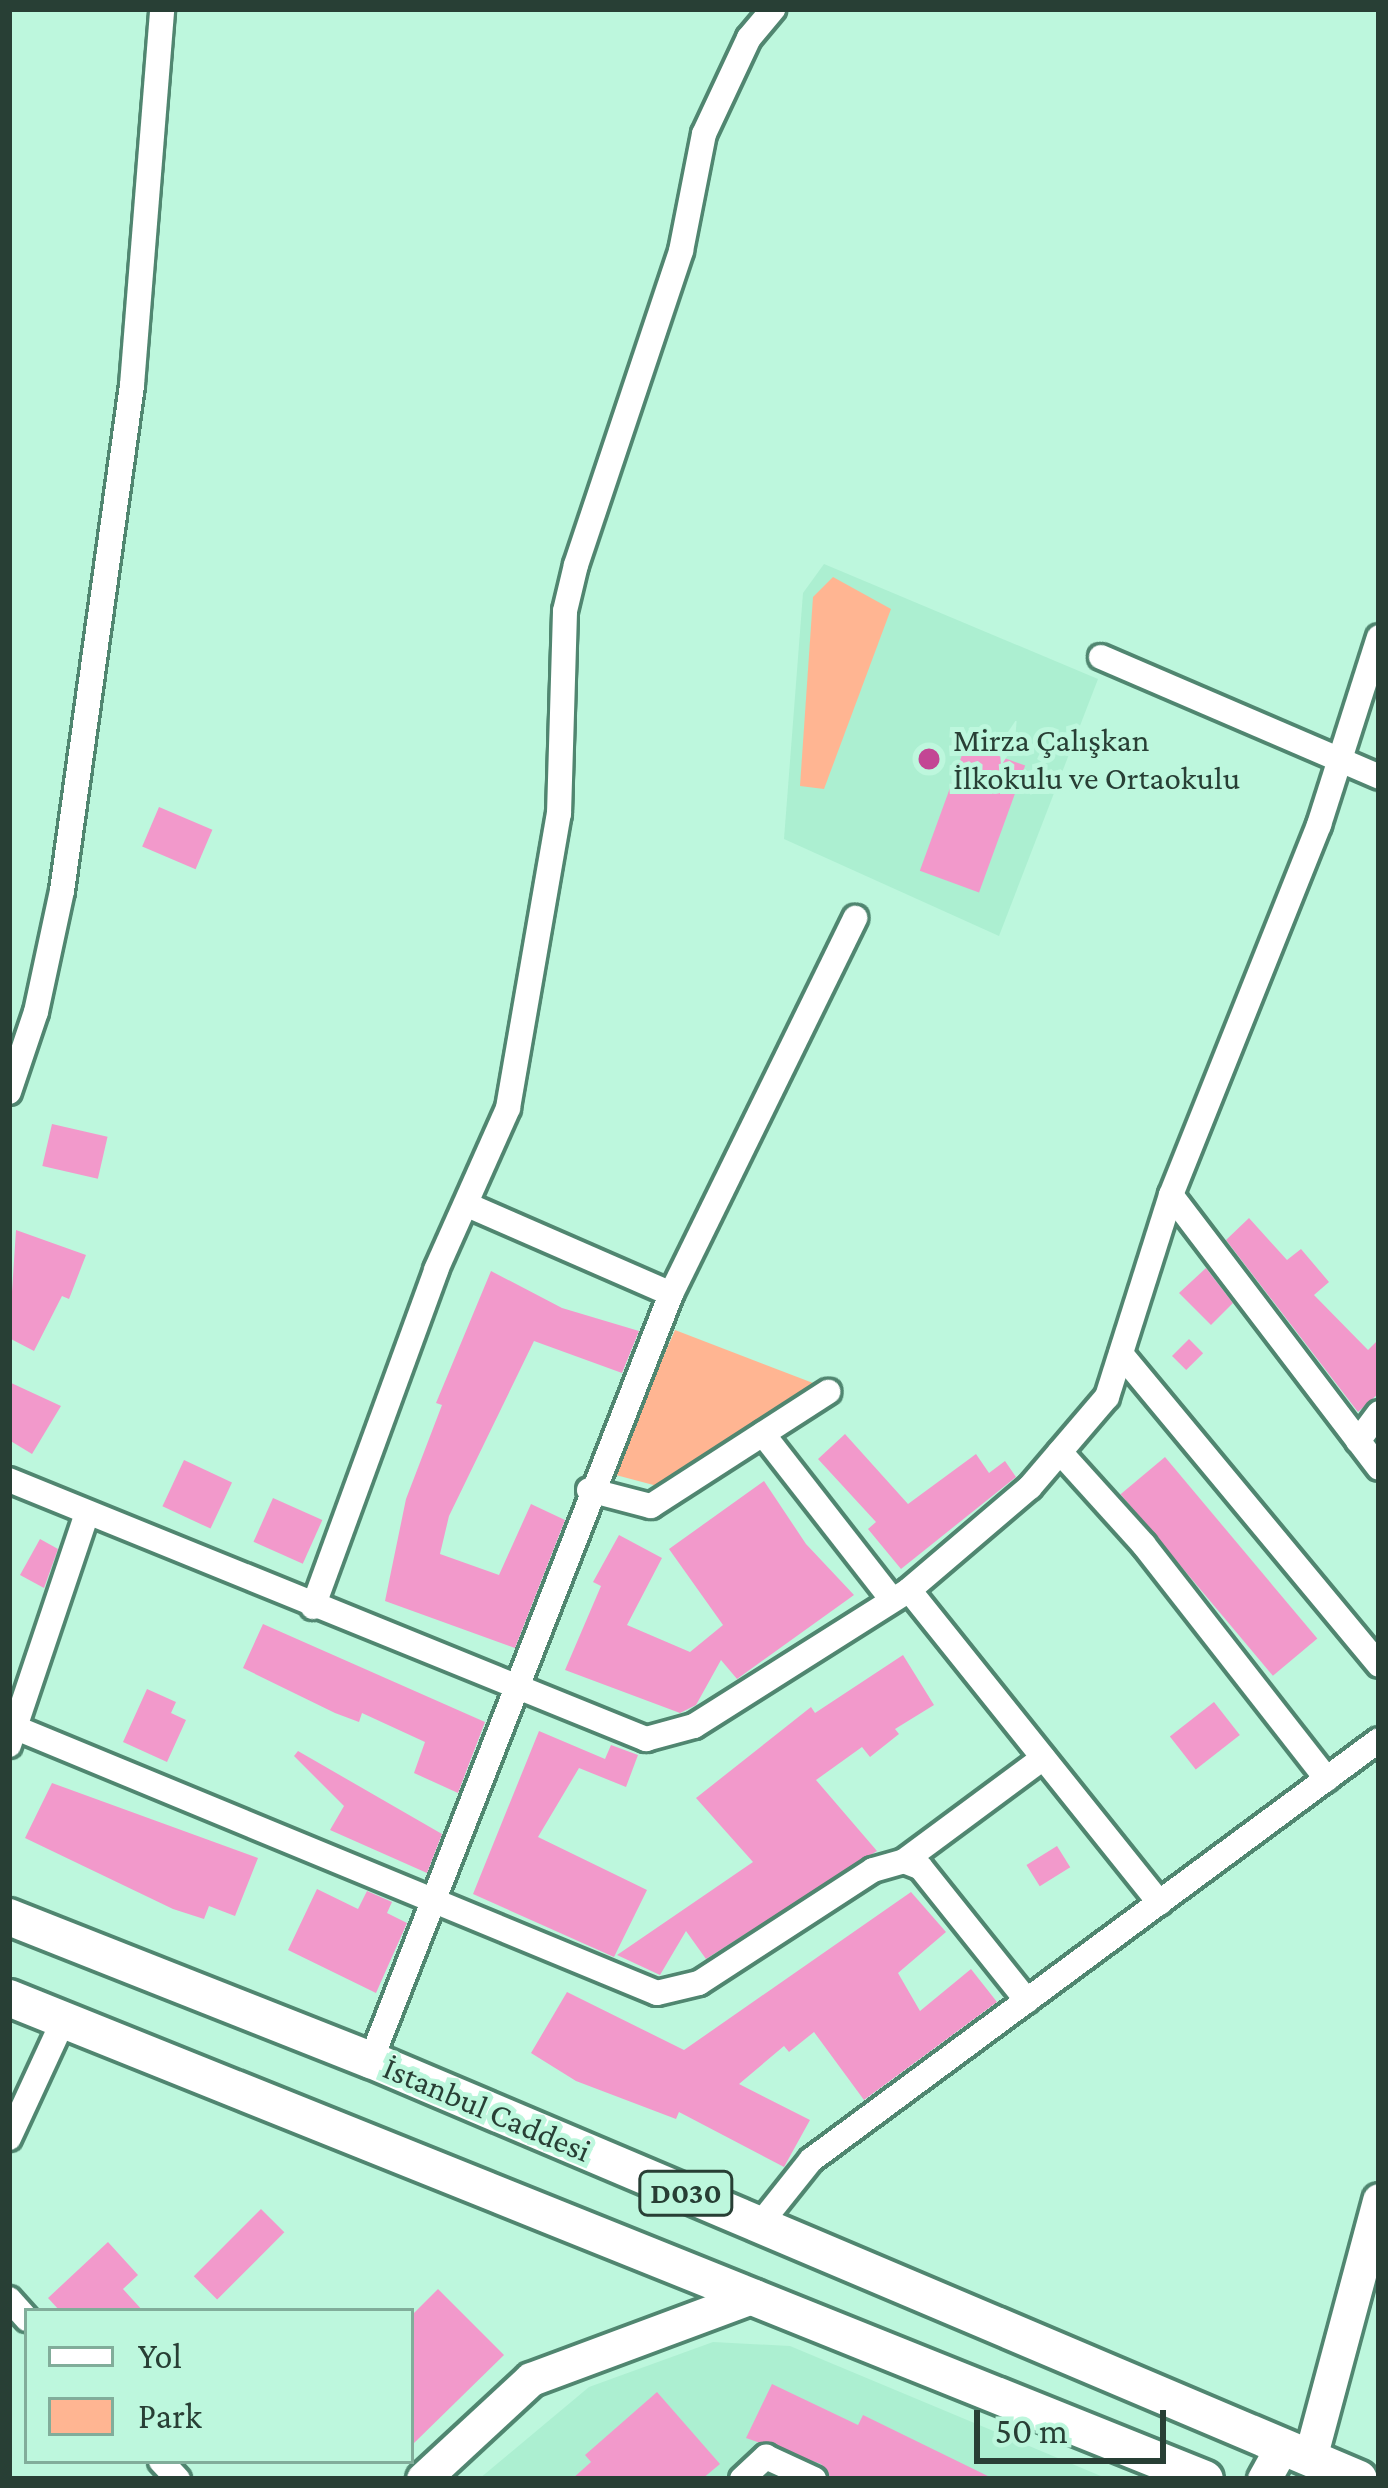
<!DOCTYPE html>
<meta charset="utf-8">
<style>
body{margin:0}
#map{position:relative;width:1388px;height:2488px;overflow:hidden;background:#bdf7dd;font-family:"Crimson Pro",serif}
div>[style]{position:absolute}
.built>*{inset:0;background:#acefd1}
.green>*{inset:0;background:#ffb592}
.building>*{inset:0;background:#f299cb;transform-origin:0 0}
.roads{filter:drop-shadow(3px 0 #508670) drop-shadow(-3px 0 #508670) drop-shadow(0 3px #508670) drop-shadow(0 -3px #508670)}
.street>*{height:24px;margin:-12px;padding:0 12px;transform-origin:12px;border-radius:12px;background:#fff}
.secondary>*{height:33px;margin:-16.5px;padding:0 16.5px;transform-origin:16.5px;border-radius:16.5px;background:#fff}
.primary>*{height:36px;margin:-18px;padding:0 18px;transform-origin:18px;border-radius:18px;background:#fff}
.dots>*{width:33px;height:33px;translate:-50% -50%;box-sizing:border-box;border:6px solid #bdf7dd;border-radius:50%}
span{translate:-50% -50%;white-space:nowrap;text-align:center;line-height:1.15;-webkit-text-stroke:10px #bdf7dd;paint-order:stroke}
.shield-label span{padding:3px 9px;background:#bdf7dd;border:3px solid;border-radius:9px;-webkit-text-stroke-width:0}
.shield-label{font-size:30px;color:#283f35;font-weight:700}
.poi-label{font-size:33px;color:#283f35}
.left{translate:0 -50%;text-align:left}
.street-label{font-size:33px;color:#283f35}
.frame{position:absolute;inset:0;border:12px solid #283f35;pointer-events:none}
.legend{position:absolute;left:24px;top:2308px;width:390px;height:156px;box-sizing:border-box;background:#bdf7dd;border:3px solid #81ad9a;margin:0;padding:15px 21px;list-style:none;font-size:36px;color:#283f35}
.legend li{display:flex;align-items:center;gap:24px;height:60px}
.legend b{width:60px;border:3px solid #81ad9a}
.scale{position:absolute;left:974px;top:2410px;width:192px;height:54px;box-sizing:border-box;border:6px solid #283f35;border-top:0;padding-left:15px;font-size:36px;line-height:42px;white-space:nowrap;color:#283f35;-webkit-text-stroke:9px #bdf7dd;paint-order:stroke}
</style>
<div id="map">
<div class="built">
<div style="clip-path:polygon(824px 564px,1098px 679px,999px 936px,784px 839px,803px 593px)"></div>
<div style="clip-path:polygon(713px 2342px,790px 2346px,1108px 2479px,479px 2479px,589px 2387px)"></div>
</div>
<div class="green">
<div style="clip-path:polygon(833px 577px,891px 609px,824px 789px,800px 786px,813px 597px)"></div>
<div style="clip-path:polygon(675px 1330px,813px 1383px,661px 1487px,612px 1474px)"></div>
</div>
<div class="building">
<div style="left:966px;top:744px;width:63px;height:135px;rotate:20deg"></div>
<div style="left:159px;top:807px;width:58px;height:43px;rotate:23deg"></div>
<div style="left:52px;top:1124px;width:57px;height:43px;rotate:13deg"></div>
<div style="clip-path:polygon(1249px 1218px,1287px 1260px,1301px 1249px,1329px 1282px,1314px 1295px,1368px 1350px,1379px 1339px,1379px 1393px,1358px 1412px,1226px 1240px)"></div>
<div style="clip-path:polygon(16px 1230px,86px 1255px,69px 1299px,62px 1296px,34px 1351px,9px 1338px)"></div>
<div style="clip-path:polygon(1206px 1268px,1233px 1303px,1211px 1325px,1179px 1293px)"></div>
<div style="clip-path:polygon(491px 1271px,562px 1308px,639px 1331px,622px 1373px,534px 1341px,449px 1516px,440px 1554px,499px 1575px,531px 1504px,565px 1520px,515px 1648px,385px 1601px,406px 1499px,442px 1405px,436px 1403px)"></div>
<div style="left:1189px;top:1339px;width:20px;height:24px;rotate:45deg"></div>
<div style="clip-path:polygon(9px 1382px,61px 1406px,32px 1454px,9px 1440px)"></div>
<div style="clip-path:polygon(845px 1434px,908px 1504px,976px 1454px,989px 1473px,1005px 1461px,1016px 1477px,901px 1569px,868px 1529px,876px 1522px,818px 1459px)"></div>
<div style="left:1165px;top:1457px;width:237px;height:58px;rotate:50deg"></div>
<div style="left:184px;top:1460px;width:53px;height:51px;rotate:25deg"></div>
<div style="clip-path:polygon(764px 1481px,806px 1544px,854px 1595px,737px 1679px,721px 1660px,696px 1705px,680px 1713px,565px 1670px,601px 1586px,593px 1582px,619px 1535px,662px 1558px,627px 1625px,690px 1652px,723px 1625px,669px 1549px)"></div>
<div style="left:273px;top:1498px;width:54px;height:48px;rotate:24deg"></div>
<div style="clip-path:polygon(40px 1539px,58px 1549px,44px 1588px,20px 1575px)"></div>
<div style="clip-path:polygon(263px 1624px,485px 1722px,458px 1793px,414px 1773px,425px 1742px,362px 1713px,359px 1722px,335px 1713px,243px 1668px)"></div>
<div style="clip-path:polygon(903px 1655px,934px 1705px,895px 1729px,899px 1734px,870px 1757px,862px 1747px,816px 1780px,877px 1851px,706px 1959px,686px 1931px,660px 1975px,617px 1955px,753px 1862px,696px 1798px,811px 1707px,815px 1713px)"></div>
<div style="clip-path:polygon(147px 1689px,176px 1702px,171px 1713px,186px 1720px,167px 1762px,123px 1742px)"></div>
<div style="left:1214px;top:1702px;width:42px;height:56px;rotate:52deg"></div>
<div style="clip-path:polygon(539px 1731px,605px 1759px,611px 1745px,638px 1755px,626px 1787px,579px 1768px,538px 1837px,647px 1890px,614px 1957px,473px 1894px)"></div>
<div style="clip-path:polygon(298px 1751px,442px 1834px,427px 1873px,330px 1830px,344px 1806px,294px 1756px)"></div>
<div style="clip-path:polygon(52px 1783px,258px 1858px,235px 1916px,209px 1906px,204px 1919px,173px 1909px,25px 1838px)"></div>
<div style="left:1057px;top:1846px;width:25px;height:36px;rotate:58deg"></div>
<div style="clip-path:polygon(317px 1889px,358px 1909px,367px 1891px,392px 1902px,387px 1913px,407px 1923px,376px 1993px,288px 1950px)"></div>
<div style="clip-path:polygon(911px 1892px,946px 1932px,898px 1973px,920px 2011px,971px 1969px,997px 2002px,864px 2100px,814px 2032px,789px 2052px,784px 2046px,739px 2084px,810px 2120px,784px 2167px,679px 2112px,676px 2119px,576px 2081px,531px 2053px,567px 1992px,684px 2050px)"></div>
<div style="left:261px;top:2209px;width:33px;height:95px;rotate:45deg"></div>
<div style="clip-path:polygon(108px 2242px,138px 2275px,123px 2289px,143px 2311px,60px 2311px,48px 2298px)"></div>
<div style="clip-path:polygon(438px 2289px,504px 2355px,411px 2446px,411px 2316px)"></div>
<div style="clip-path:polygon(772px 2384px,858px 2425px,863px 2415px,994px 2479px,832px 2479px,821px 2464px,746px 2438px)"></div>
<div style="clip-path:polygon(657px 2392px,720px 2464px,702px 2479px,572px 2479px,591px 2462px,585px 2455px)"></div>
</div>
<div class="roads">
<div class="street">
<div style="left:1101px;top:657px;width:303px;rotate:23.3deg"></div>
<div style="left:9px;top:1092px;width:84px;rotate:-71.4deg"></div>
<div style="left:36px;top:1012px;width:124px;rotate:-77.9deg"></div>
<div style="left:62px;top:891px;width:511px;rotate:-82.12deg"></div>
<div style="left:132px;top:385px;width:377px;rotate:-85.4deg"></div>
<div style="left:1171px;top:1195px;width:343px;rotate:52.7deg"></div>
<div style="left:470px;top:1206px;width:219px;rotate:23.6deg"></div>
<div style="left:1121px;top:1354px;width:404px;rotate:50.3deg"></div>
<div style="left:763px;top:1434px;width:210px;rotate:52.1deg"></div>
<div style="left:1358px;top:1441px;width:35px;rotate:-53deg"></div>
<div style="left:1060px;top:1452px;width:125px;rotate:47.9deg"></div>
<div style="left:1144px;top:1545px;width:297px;rotate:52deg"></div>
<div style="left:9px;top:1480px;width:688px;rotate:22.13deg"></div>
<div style="left:646px;top:1739px;width:50px;rotate:-15.2deg"></div>
<div style="left:694px;top:1726px;width:254px;rotate:-32.3deg"></div>
<div style="left:909px;top:1590px;width:159px;rotate:-40.4deg"></div>
<div style="left:1030px;top:1487px;width:118px;rotate:-49.5deg"></div>
<div style="left:1107px;top:1397px;width:212px;rotate:-72.4deg"></div>
<div style="left:1171px;top:1195px;width:399px;rotate:-68.2deg"></div>
<div style="left:1319px;top:825px;width:197px;rotate:-72.3deg"></div>
<div style="left:589px;top:1490px;width:64px;rotate:14.5deg"></div>
<div style="left:651px;top:1506px;width:211px;rotate:-32.8deg"></div>
<div style="left:909px;top:1590px;width:401px;rotate:51.3deg"></div>
<div style="left:313px;top:1607px;width:359px;rotate:-69.9deg"></div>
<div style="left:436px;top:1270px;width:177px;rotate:-66deg"></div>
<div style="left:508px;top:1108px;width:298px;rotate:-80.2deg"></div>
<div style="left:559px;top:814px;width:203px;rotate:-88.3deg"></div>
<div style="left:565px;top:611px;width:47px;rotate:-76.6deg"></div>
<div style="left:576px;top:565px;width:331px;rotate:-71.5deg"></div>
<div style="left:681px;top:251px;width:119px;rotate:-78.9deg"></div>
<div style="left:704px;top:134px;width:106px;rotate:-64.9deg"></div>
<div style="left:749px;top:38px;width:38px;rotate:-50deg"></div>
<div style="left:9px;top:1725px;width:701px;rotate:22.47deg"></div>
<div style="left:657px;top:1993px;width:43px;rotate:-13.4deg"></div>
<div style="left:699px;top:1983px;width:207px;rotate:-33deg"></div>
<div style="left:873px;top:1870px;width:32px;rotate:-16deg"></div>
<div style="left:904px;top:1861px;width:18px;rotate:22deg"></div>
<div style="left:921px;top:1868px;width:170px;rotate:51.4deg"></div>
<div style="left:9px;top:1745px;width:245px;rotate:-71.4deg"></div>
<div style="left:904px;top:1861px;width:173px;rotate:-36.5deg"></div>
<div style="left:371px;top:2060px;width:823px;rotate:-68.61deg"></div>
<div style="left:671px;top:1294px;width:419px;rotate:-63.9deg"></div>
<div style="left:9px;top:2138px;width:129px;rotate:-65.2deg"></div>
<div style="left:760px;top:2224px;width:82px;rotate:-51.4deg"></div>
<div style="left:811px;top:2160px;width:706px;rotate:-36.48deg"></div>
<div style="left:9px;top:2299px;width:27px;rotate:48deg"></div>
<div style="left:161px;top:2461px;width:25px;rotate:47deg"></div>
<div style="left:742px;top:2479px;width:33px;rotate:-43deg"></div>
<div style="left:766px;top:2457px;width:53px;rotate:24.6deg"></div>
</div>
<div class="secondary">
<div style="left:1310px;top:2458px;width:267px;rotate:-75deg"></div>
<div style="left:423px;top:2479px;width:147px;rotate:-42.8deg"></div>
<div style="left:531px;top:2379px;width:238px;rotate:-20.4deg"></div>
<div style="left:1264px;top:2479px;width:38px;rotate:-61deg"></div>
</div>
<div class="primary">
<div style="left:9px;top:1917px;width:389px;rotate:21.6deg"></div>
<div style="left:371px;top:2060px;width:1073px;rotate:22.98deg"></div>
<div style="left:9px;top:1998px;width:1289px;rotate:21.91deg"></div>
</div>
</div>
<div class="dots">
<div style="left:929px;top:759px;background:#c34694"></div>
</div>
<div class="shield-label">
<span style="left:686px;top:2193px">D030</span>
</div>
<div class="poi-label">
<span class="left" style="left:953px;top:759px">Mirza Çalışkan<br>İlkokulu ve Ortaokulu</span>
</div>
<div class="street-label">
<span style="left:487px;top:2109px;rotate:23deg">İstanbul Caddesi</span>
</div>
<div class="frame"></div>
<ul class="legend">
<li><b style="height:15px;background:#fff"></b>Yol</li>
<li><b style="height:33px;background:#ffb592"></b>Park</li>
</ul>
<div class="scale">50 m</div>
</div>
